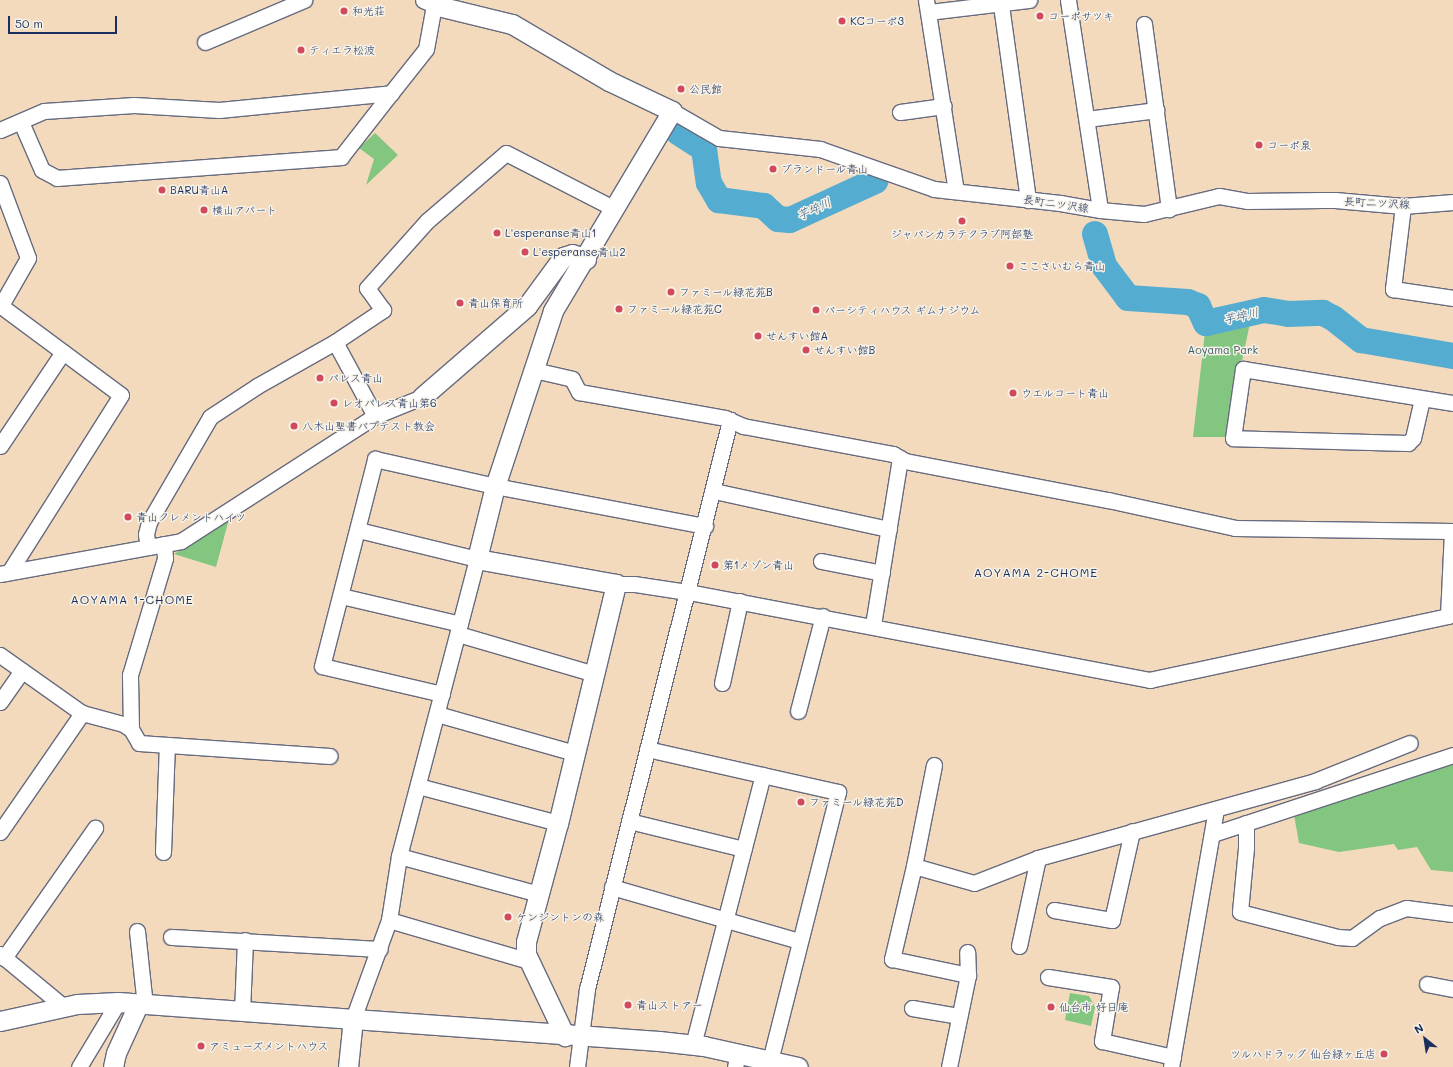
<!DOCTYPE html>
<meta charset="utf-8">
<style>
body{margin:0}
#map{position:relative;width:1453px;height:1067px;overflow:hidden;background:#f4dabd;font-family:Mali,"Klee One",sans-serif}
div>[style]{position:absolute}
.green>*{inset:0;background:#82c680}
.river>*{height:26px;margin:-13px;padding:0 13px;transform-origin:13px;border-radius:13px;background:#54add1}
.roads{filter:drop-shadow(1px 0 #676b7f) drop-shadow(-1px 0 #676b7f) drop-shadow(0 1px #676b7f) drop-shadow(0 -1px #676b7f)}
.minor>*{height:15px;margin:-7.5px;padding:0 7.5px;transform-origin:7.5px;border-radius:7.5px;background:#fff}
.tertiary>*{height:19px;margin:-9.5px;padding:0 9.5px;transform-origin:9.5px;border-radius:9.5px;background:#fff}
.dots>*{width:11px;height:11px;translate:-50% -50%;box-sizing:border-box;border:2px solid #f7f3e8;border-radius:50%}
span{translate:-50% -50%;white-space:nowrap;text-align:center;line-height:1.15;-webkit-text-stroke:3px #f7f3e8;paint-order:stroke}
.poi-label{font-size:11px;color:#1b2f5e}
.left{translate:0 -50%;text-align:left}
.right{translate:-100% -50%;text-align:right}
.street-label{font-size:11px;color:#1b2f5e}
.park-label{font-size:11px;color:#3a5c68}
.water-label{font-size:12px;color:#2c5580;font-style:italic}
.neighbourhood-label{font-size:12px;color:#1b2f5e;letter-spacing:1px}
.north{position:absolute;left:1405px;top:1019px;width:40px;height:40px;-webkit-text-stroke:3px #f7f3e8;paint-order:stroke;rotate:330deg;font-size:11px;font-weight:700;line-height:16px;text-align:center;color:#1b2f5e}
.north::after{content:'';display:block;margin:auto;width:14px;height:18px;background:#1b2f5e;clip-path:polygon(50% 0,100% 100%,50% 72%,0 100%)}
.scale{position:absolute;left:8px;top:16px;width:109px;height:18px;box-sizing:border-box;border:2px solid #1b2f5e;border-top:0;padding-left:5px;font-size:12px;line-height:14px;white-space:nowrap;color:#1b2f5e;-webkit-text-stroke:3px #f7f3e8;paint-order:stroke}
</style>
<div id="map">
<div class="green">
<div style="clip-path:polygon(375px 133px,398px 155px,366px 185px,374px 159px,359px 148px)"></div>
<div style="clip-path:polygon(1250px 323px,1226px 437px,1193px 437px,1205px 332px)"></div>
<div style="clip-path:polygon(229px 519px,216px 567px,174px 554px)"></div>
<div style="clip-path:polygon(1453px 764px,1453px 872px,1431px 870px,1417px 847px,1398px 850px,1394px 844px,1339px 852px,1299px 843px,1294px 815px)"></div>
<div style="clip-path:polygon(1070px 993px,1089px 996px,1095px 1007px,1091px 1026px,1065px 1020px)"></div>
</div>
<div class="river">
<div style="left:678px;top:132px;width:31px;rotate:33deg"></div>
<div style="left:704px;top:149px;width:34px;rotate:82deg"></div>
<div style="left:709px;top:183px;width:20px;rotate:60deg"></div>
<div style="left:719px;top:200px;width:45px;rotate:7.6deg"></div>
<div style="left:764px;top:206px;width:19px;rotate:43deg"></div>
<div style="left:778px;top:219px;width:12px;rotate:5deg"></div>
<div style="left:790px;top:220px;width:94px;rotate:-24.6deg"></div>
<div style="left:1095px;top:234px;width:33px;rotate:74deg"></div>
<div style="left:1104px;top:266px;width:40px;rotate:53deg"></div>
<div style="left:1128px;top:298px;width:60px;rotate:3.8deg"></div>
<div style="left:1188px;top:302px;width:11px;rotate:22deg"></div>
<div style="left:1198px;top:306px;width:19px;rotate:65deg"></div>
<div style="left:1206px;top:323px;width:59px;rotate:-12.6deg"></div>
<div style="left:1264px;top:310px;width:24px;rotate:9deg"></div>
<div style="left:1288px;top:314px;width:35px;rotate:-2deg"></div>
<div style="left:1323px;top:313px;width:11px;rotate:27deg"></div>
<div style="left:1333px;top:318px;width:36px;rotate:38deg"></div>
<div style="left:1361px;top:340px;width:93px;rotate:9.9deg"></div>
</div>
<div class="roads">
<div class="minor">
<div style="left:926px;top:0;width:193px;rotate:81.1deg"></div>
<div style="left:1068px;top:0;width:212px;rotate:81.3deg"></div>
<div style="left:1001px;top:5px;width:197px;rotate:82.1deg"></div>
<div style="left:929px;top:12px;width:101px;rotate:-6.8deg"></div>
<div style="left:1144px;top:24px;width:187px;rotate:82.3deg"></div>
<div style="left:205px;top:42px;width:108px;rotate:-23deg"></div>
<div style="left:672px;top:111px;width:54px;rotate:29.9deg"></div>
<div style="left:719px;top:138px;width:102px;rotate:6.2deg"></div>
<div style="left:820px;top:149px;width:121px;rotate:19.3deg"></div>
<div style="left:934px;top:189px;width:127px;rotate:6.3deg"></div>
<div style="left:1060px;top:203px;width:41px;rotate:9.9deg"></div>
<div style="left:1100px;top:210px;width:44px;rotate:5.2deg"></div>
<div style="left:1144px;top:214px;width:77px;rotate:-13.5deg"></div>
<div style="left:1219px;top:196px;width:28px;rotate:10deg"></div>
<div style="left:1247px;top:201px;width:88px;rotate:-0.7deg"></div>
<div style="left:1335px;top:200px;width:68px;rotate:5deg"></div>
<div style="left:1403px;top:206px;width:50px;rotate:-4.6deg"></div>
<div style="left:900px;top:112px;width:44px;rotate:-7.8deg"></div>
<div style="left:1087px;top:119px;width:70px;rotate:-7.4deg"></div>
<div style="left:21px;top:122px;width:52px;rotate:66.4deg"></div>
<div style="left:42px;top:170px;width:17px;rotate:28deg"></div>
<div style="left:57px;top:178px;width:285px;rotate:-4.2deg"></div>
<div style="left:341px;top:157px;width:81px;rotate:-52deg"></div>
<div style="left:0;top:130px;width:48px;rotate:-23.4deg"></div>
<div style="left:44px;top:111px;width:90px;rotate:-3.8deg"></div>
<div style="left:134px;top:105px;width:85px;rotate:3.4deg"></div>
<div style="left:219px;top:110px;width:173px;rotate:-5.6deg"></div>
<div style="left:391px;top:93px;width:56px;rotate:-51.5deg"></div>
<div style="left:426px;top:49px;width:45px;rotate:-79.7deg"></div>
<div style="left:434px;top:5px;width:12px;rotate:-156deg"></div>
<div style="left:0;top:183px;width:80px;rotate:69.5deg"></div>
<div style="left:28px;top:258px;width:56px;rotate:119.7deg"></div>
<div style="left:1403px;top:206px;width:84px;rotate:96.9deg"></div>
<div style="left:1393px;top:289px;width:61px;rotate:8.5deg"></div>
<div style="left:1px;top:306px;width:149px;rotate:36.6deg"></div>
<div style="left:121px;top:395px;width:209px;rotate:122.3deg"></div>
<div style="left:335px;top:342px;width:84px;rotate:61.6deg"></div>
<div style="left:534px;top:370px;width:39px;rotate:13deg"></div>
<div style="left:572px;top:379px;width:15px;rotate:62deg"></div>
<div style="left:579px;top:392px;width:148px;rotate:10.1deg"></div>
<div style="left:725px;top:418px;width:20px;rotate:24deg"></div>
<div style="left:743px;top:426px;width:153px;rotate:10.6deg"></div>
<div style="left:893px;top:454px;width:14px;rotate:30deg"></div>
<div style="left:905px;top:461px;width:207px;rotate:10.9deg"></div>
<div style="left:1108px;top:500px;width:130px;rotate:12.4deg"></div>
<div style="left:1235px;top:528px;width:217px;rotate:0.8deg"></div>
<div style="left:1452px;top:531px;width:85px;rotate:92.7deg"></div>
<div style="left:1448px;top:616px;width:305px;rotate:167.9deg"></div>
<div style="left:1150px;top:680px;width:471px;rotate:-169.2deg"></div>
<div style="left:687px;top:592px;width:54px;rotate:-171.4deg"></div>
<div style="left:634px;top:584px;width:18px;rotate:180deg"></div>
<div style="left:1422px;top:399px;width:40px;rotate:103deg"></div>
<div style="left:1413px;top:438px;width:7px;rotate:135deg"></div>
<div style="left:1408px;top:443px;width:175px;rotate:-178.4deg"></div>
<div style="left:1233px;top:438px;width:70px;rotate:-81.8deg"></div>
<div style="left:1243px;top:369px;width:213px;rotate:9.2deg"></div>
<div style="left:0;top:446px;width:113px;rotate:-56.2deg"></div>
<div style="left:714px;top:491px;width:179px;rotate:12.3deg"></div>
<div style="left:148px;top:547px;width:13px;rotate:-99deg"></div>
<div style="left:146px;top:534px;width:12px;rotate:-76deg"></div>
<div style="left:149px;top:522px;width:121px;rotate:-59.8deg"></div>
<div style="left:210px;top:417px;width:56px;rotate:-33.4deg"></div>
<div style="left:257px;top:386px;width:90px;rotate:-29.4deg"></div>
<div style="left:335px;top:342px;width:58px;rotate:-33.7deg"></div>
<div style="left:383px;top:310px;width:27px;rotate:-126deg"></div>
<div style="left:367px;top:288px;width:90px;rotate:-48.2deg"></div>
<div style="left:427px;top:221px;width:104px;rotate:-40.7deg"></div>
<div style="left:506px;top:153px;width:120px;rotate:27.2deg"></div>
<div style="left:821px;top:561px;width:62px;rotate:11.1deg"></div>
<div style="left:0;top:574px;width:184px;rotate:-10.3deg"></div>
<div style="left:181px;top:541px;width:231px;rotate:-32.8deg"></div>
<div style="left:375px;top:416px;width:51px;rotate:-22deg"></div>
<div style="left:341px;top:596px;width:122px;rotate:13.2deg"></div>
<div style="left:873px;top:625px;width:169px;rotate:-80.8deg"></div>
<div style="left:458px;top:634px;width:143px;rotate:16.3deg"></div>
<div style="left:0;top:655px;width:100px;rotate:35.3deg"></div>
<div style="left:82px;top:713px;width:42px;rotate:15deg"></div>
<div style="left:123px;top:724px;width:9px;rotate:32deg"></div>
<div style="left:131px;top:729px;width:16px;rotate:60deg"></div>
<div style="left:139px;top:743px;width:191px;rotate:3.9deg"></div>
<div style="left:722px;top:683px;width:84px;rotate:-77.6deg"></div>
<div style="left:442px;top:694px;width:123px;rotate:-166.9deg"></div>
<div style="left:322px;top:666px;width:214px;rotate:-75.6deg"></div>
<div style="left:375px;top:459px;width:123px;rotate:12.7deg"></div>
<div style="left:495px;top:486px;width:214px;rotate:10.8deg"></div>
<div style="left:0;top:702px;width:38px;rotate:-55deg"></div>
<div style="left:798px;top:711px;width:98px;rotate:-75.3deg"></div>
<div style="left:437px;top:714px;width:143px;rotate:15.8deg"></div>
<div style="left:131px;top:729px;width:54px;rotate:-91.1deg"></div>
<div style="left:130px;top:675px;width:122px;rotate:-73.3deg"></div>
<div style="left:165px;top:558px;width:14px;rotate:-94deg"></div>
<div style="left:647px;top:749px;width:196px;rotate:12.7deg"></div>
<div style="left:838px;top:792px;width:277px;rotate:104.2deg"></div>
<div style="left:934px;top:765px;width:103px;rotate:101.2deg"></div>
<div style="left:914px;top:866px;width:96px;rotate:103.3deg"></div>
<div style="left:892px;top:959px;width:78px;rotate:11.9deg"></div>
<div style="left:418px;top:786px;width:145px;rotate:14.8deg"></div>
<div style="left:629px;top:821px;width:118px;rotate:13.7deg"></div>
<div style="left:1246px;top:823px;width:25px;rotate:90deg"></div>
<div style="left:1246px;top:848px;width:64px;rotate:95.4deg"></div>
<div style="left:1240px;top:912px;width:101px;rotate:14.3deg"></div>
<div style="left:1338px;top:937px;width:14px;rotate:4deg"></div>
<div style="left:1352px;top:938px;width:34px;rotate:-36deg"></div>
<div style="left:1380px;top:918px;width:28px;rotate:-21deg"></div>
<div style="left:1406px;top:908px;width:47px;rotate:7.3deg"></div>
<div style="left:0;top:832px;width:145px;rotate:-55.4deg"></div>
<div style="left:1213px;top:834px;width:253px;rotate:-18.2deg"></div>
<div style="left:163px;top:852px;width:107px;rotate:-87.9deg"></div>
<div style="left:399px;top:856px;width:145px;rotate:15.2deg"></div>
<div style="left:914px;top:866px;width:62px;rotate:15.8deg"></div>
<div style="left:974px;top:883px;width:69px;rotate:-21.3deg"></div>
<div style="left:1038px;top:858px;width:288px;rotate:-15.5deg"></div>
<div style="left:1315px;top:781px;width:102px;rotate:-21.8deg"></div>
<div style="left:612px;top:887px;width:195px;rotate:16.1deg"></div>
<div style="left:1054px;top:910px;width:59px;rotate:9.8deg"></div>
<div style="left:1112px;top:920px;width:91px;rotate:-77.3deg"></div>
<div style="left:389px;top:920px;width:146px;rotate:16.3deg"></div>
<div style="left:137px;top:931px;width:75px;rotate:83.9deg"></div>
<div style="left:171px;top:937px;width:209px;rotate:3.3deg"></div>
<div style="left:1019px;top:946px;width:90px;rotate:-77.8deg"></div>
<div style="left:0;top:954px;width:83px;rotate:39.6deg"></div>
<div style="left:4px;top:958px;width:159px;rotate:-55deg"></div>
<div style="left:1048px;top:977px;width:64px;rotate:9deg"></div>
<div style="left:1111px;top:987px;width:55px;rotate:99.5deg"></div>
<div style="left:1102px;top:1041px;width:73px;rotate:12.7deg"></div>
<div style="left:1427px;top:984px;width:26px;rotate:11deg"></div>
<div style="left:912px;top:1008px;width:48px;rotate:9.7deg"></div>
<div style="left:242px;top:1012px;width:72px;rotate:-87.6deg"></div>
<div style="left:353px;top:1019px;width:105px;rotate:-70deg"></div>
<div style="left:389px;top:920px;width:65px;rotate:-81.1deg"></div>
<div style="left:399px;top:856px;width:307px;rotate:-75.3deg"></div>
<div style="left:477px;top:559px;width:122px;rotate:-166.3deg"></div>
<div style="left:693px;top:1045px;width:279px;rotate:-75.5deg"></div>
<div style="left:79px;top:1067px;width:76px;rotate:-59deg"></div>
<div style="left:577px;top:1067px;width:79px;rotate:-82.7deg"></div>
<div style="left:587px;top:989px;width:587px;rotate:-75.89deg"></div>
<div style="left:735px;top:1067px;width:13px;rotate:-77deg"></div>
<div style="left:949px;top:1067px;width:94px;rotate:-78.3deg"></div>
<div style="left:968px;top:975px;width:23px;rotate:-92deg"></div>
<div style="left:1171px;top:1067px;width:262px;rotate:-80.1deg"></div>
</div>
<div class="tertiary">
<div style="left:434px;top:5px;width:80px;rotate:13.7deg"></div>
<div style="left:512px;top:24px;width:113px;rotate:30.4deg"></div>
<div style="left:609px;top:81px;width:70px;rotate:25.5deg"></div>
<div style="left:672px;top:111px;width:233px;rotate:120.8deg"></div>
<div style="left:553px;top:311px;width:184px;rotate:108.3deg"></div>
<div style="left:495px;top:486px;width:75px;rotate:103.9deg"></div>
<div style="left:477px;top:559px;width:141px;rotate:10.2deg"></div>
<div style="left:616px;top:584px;width:246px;rotate:103.6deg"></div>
<div style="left:558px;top:823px;width:123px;rotate:105.1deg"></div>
<div style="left:526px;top:942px;width:12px;rotate:90deg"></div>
<div style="left:526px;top:954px;width:91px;rotate:64.6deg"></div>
<div style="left:422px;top:397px;width:139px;rotate:-40.9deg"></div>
<div style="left:527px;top:306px;width:61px;rotate:-53.7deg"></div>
<div style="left:563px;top:257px;width:9px;rotate:-18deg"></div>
<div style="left:572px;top:254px;width:15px;rotate:20deg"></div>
<div style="left:0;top:1021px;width:79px;rotate:-12.4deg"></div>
<div style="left:77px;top:1004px;width:41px;rotate:-2.8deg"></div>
<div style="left:118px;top:1002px;width:542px;rotate:4.12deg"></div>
<div style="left:659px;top:1041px;width:45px;rotate:6.3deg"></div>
<div style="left:704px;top:1046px;width:96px;rotate:12.6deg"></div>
<div style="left:113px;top:1067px;width:14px;rotate:-78deg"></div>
<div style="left:116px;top:1053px;width:53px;rotate:-65.4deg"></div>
<div style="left:348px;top:1067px;width:48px;rotate:-84.1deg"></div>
</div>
</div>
<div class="dots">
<div style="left:344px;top:11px;background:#d1495b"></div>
<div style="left:1040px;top:16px;background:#d1495b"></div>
<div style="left:842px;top:21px;background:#d1495b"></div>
<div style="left:301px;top:50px;background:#d1495b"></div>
<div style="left:681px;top:89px;background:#d1495b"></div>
<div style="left:1259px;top:145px;background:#d1495b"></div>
<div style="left:773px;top:169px;background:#d1495b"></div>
<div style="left:162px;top:190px;background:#d1495b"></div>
<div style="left:204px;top:210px;background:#d1495b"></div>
<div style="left:962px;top:221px;background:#d1495b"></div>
<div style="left:497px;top:233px;background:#d1495b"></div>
<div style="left:525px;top:252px;background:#d1495b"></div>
<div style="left:1010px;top:266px;background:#d1495b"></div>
<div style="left:671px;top:292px;background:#d1495b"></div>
<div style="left:460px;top:303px;background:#d1495b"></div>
<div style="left:619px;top:309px;background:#d1495b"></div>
<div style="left:816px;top:310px;background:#d1495b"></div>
<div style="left:758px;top:336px;background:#d1495b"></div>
<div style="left:806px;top:350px;background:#d1495b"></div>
<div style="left:320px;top:378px;background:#d1495b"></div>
<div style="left:1013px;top:393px;background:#d1495b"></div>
<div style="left:334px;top:403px;background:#d1495b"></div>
<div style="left:294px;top:426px;background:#d1495b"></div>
<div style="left:128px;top:517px;background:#d1495b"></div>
<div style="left:715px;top:565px;background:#d1495b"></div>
<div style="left:801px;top:802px;background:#d1495b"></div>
<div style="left:508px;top:917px;background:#d1495b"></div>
<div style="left:628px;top:1005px;background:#d1495b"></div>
<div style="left:1051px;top:1007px;background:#d1495b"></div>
<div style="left:201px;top:1046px;background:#d1495b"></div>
<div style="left:1384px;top:1054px;background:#d1495b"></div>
</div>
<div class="poi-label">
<span class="left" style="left:352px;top:11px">和光荘</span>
<span class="left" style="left:1048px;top:16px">コーポサツキ</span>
<span class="left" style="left:850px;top:21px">KCコーポ3</span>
<span class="left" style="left:309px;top:50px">ティエラ松波</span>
<span class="left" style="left:689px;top:89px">公民館</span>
<span class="left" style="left:1267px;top:145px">コーポ泉</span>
<span class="left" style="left:781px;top:169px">ブランドール青山</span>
<span class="left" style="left:170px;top:190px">BARU青山A</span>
<span class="left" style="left:212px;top:210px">横山アパート</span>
<span class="left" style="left:505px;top:233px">L'esperanse青山1</span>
<span style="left:962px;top:234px">ジャパンカラテクラブ阿部塾</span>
<span class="left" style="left:533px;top:252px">L'esperanse青山2</span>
<span class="left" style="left:1018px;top:266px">ここさいむら青山</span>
<span class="left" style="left:679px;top:292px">ファミール緑花苑B</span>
<span class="left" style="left:468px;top:303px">青山保育所</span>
<span class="left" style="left:627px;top:309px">ファミール緑花苑C</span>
<span class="left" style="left:824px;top:310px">バーシティハウス ギムナジウム</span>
<span class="left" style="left:766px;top:336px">せんすい館A</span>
<span class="left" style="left:814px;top:350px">せんすい館B</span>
<span class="left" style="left:328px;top:378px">パレス青山</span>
<span class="left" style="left:1021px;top:393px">ウエルコート青山</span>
<span class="left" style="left:342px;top:403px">レオパレス青山第6</span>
<span class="left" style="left:302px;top:426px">八木山聖書バプテスト教会</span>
<span class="left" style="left:136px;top:517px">青山クレメントハイツ</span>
<span class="left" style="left:723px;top:565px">第1メゾン青山</span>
<span class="left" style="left:809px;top:802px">ファミール緑花苑D</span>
<span class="left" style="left:516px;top:917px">ケンジントンの森</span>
<span class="left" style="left:636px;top:1005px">青山ストアー</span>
<span class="left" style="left:1059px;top:1007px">仙台市 好日庵</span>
<span class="left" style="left:209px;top:1046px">アミューズメントハウス</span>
<span class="right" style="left:1376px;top:1054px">ツルハドラッグ 仙台緑ヶ丘店</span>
</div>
<div class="street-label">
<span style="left:1377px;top:203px;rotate:3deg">長町二ツ沢線</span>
<span style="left:1056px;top:204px;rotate:8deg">長町二ツ沢線</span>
</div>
<div class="park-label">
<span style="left:1223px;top:350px">Aoyama Park</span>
</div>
<div class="water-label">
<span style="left:814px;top:209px;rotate:-25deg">芋埣川</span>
<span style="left:1241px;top:316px;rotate:-13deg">芋埣川</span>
</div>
<div class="neighbourhood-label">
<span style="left:1036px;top:573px">AOYAMA 2-CHOME</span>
<span style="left:132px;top:600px">AOYAMA 1-CHOME</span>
</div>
<div class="north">N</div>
<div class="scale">50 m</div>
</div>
